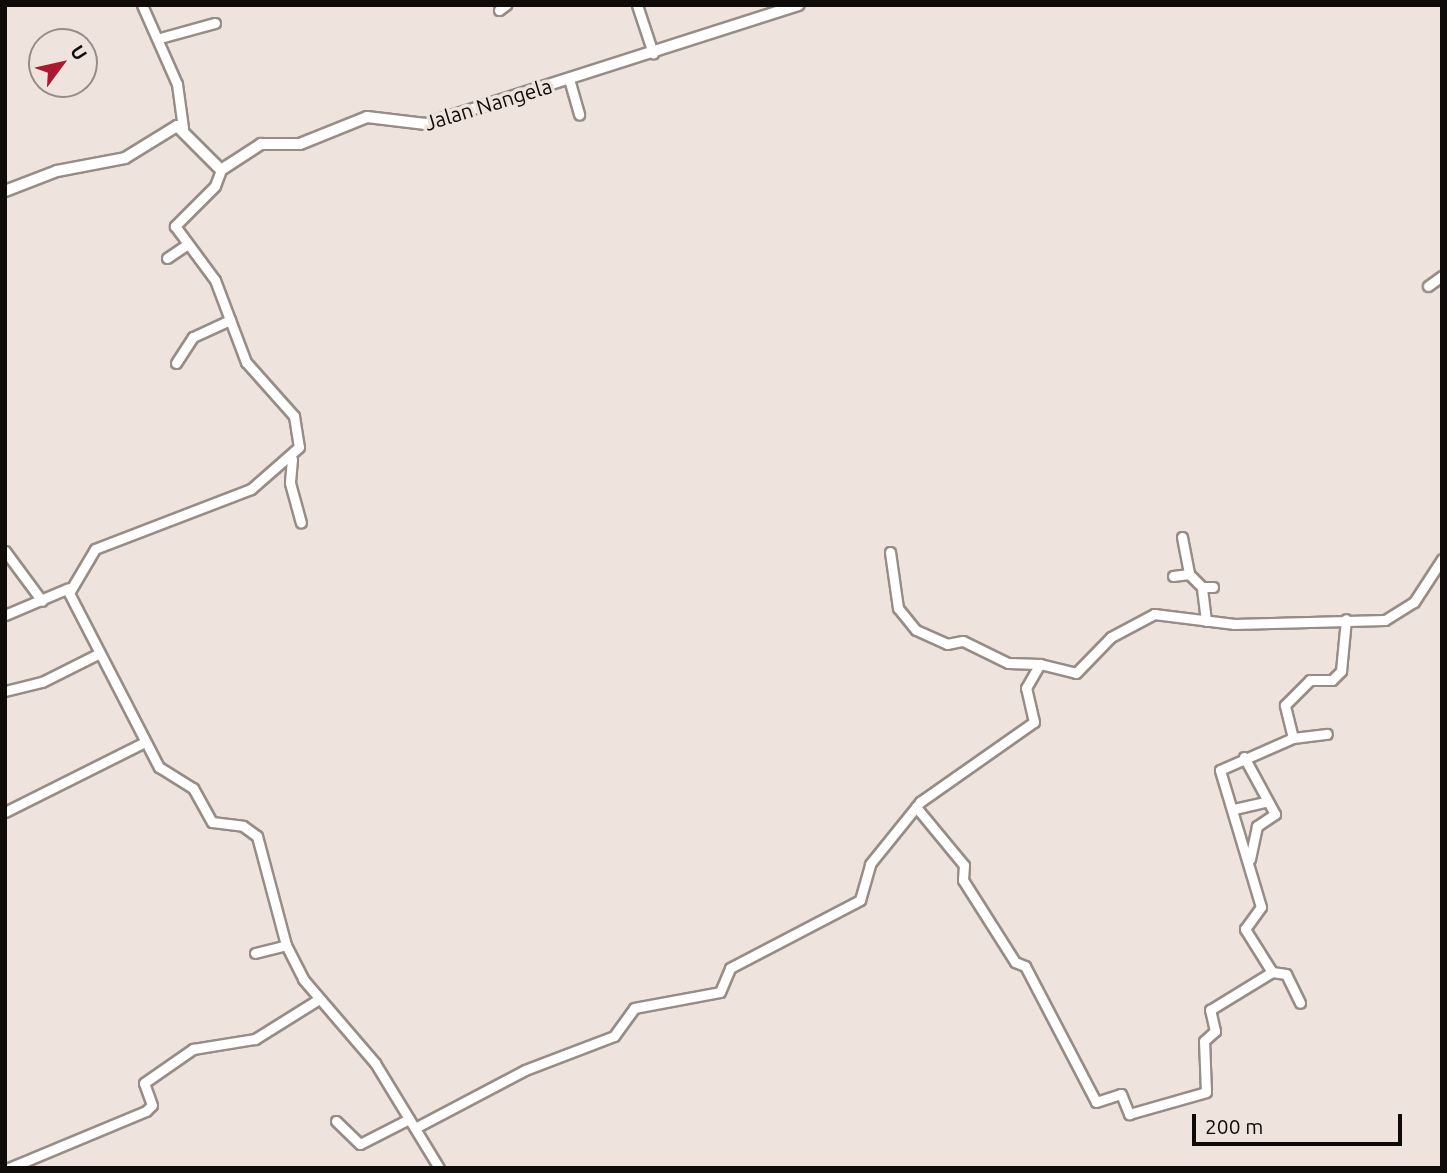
<!DOCTYPE html>
<style>
body{margin:0}
#map{position:relative;width:1447px;height:1173px;overflow:hidden;background:#efe3dd;font-family:Ubuntu,sans-serif}
div>[style]{position:absolute}
.roads{filter:drop-shadow(2px 0 #978d87) drop-shadow(-2px 0 #978d87) drop-shadow(0 2px #978d87) drop-shadow(0 -2px #978d87)}
.minor>*{height:9px;margin:-4.5px;padding:0 4.5px;transform-origin:4.5px;border-radius:4.5px;background:#fff}
.major>*{height:10px;margin:-5px;padding:0 5px;transform-origin:5px;border-radius:5px;background:#fff}
span{translate:-50% -50%;white-space:nowrap;text-align:center;line-height:1.15;-webkit-text-stroke:7px #efe3dd;paint-order:stroke}
.street-label{font-size:21px;color:#0f0b09}
.frame{position:absolute;inset:0;border:7px solid #0f0b09;pointer-events:none}
.north{position:absolute;left:28px;top:28px;width:70px;height:70px;box-sizing:border-box;background:#efe3dd;border:2px solid #958d88;border-radius:50%;rotate:57deg;font-size:19px;font-weight:700;line-height:28px;text-align:center;color:#0f0b09}
.north::after{content:'';display:block;margin:auto;width:24px;height:32px;background:#ad1831;clip-path:polygon(50% 0,100% 100%,50% 72%,0 100%)}
.scale{position:absolute;left:1192px;top:1114px;width:210px;height:32px;box-sizing:border-box;border:4px solid #0f0b09;border-top:0;padding-left:9px;font-size:21px;line-height:24px;white-space:nowrap;color:#0f0b09;-webkit-text-stroke:5px #efe3dd;paint-order:stroke}
</style>
<div id="map">
<div class="roads">
<div class="minor">
<div style="left:142px;top:5px;width:86px;rotate:66.1deg"></div>
<div style="left:177px;top:84px;width:44px;rotate:82.2deg"></div>
<div style="left:637px;top:5px;width:51px;rotate:71.6deg"></div>
<div style="left:499px;top:10px;width:9px;rotate:-36deg"></div>
<div style="left:160px;top:38px;width:57px;rotate:-15.3deg"></div>
<div style="left:569px;top:79px;width:37px;rotate:74deg"></div>
<div style="left:221px;top:170px;width:17px;rotate:111deg"></div>
<div style="left:215px;top:186px;width:57px;rotate:135deg"></div>
<div style="left:175px;top:226px;width:67px;rotate:53.5deg"></div>
<div style="left:215px;top:280px;width:88px;rotate:69.3deg"></div>
<div style="left:246px;top:362px;width:72px;rotate:48.4deg"></div>
<div style="left:294px;top:416px;width:31px;rotate:81deg"></div>
<div style="left:299px;top:447px;width:64px;rotate:138.8deg"></div>
<div style="left:251px;top:489px;width:167px;rotate:159deg"></div>
<div style="left:95px;top:549px;width:51px;rotate:120.6deg"></div>
<div style="left:69px;top:593px;width:196px;rotate:62.7deg"></div>
<div style="left:159px;top:767px;width:40px;rotate:32deg"></div>
<div style="left:193px;top:788px;width:39px;rotate:61deg"></div>
<div style="left:212px;top:822px;width:31px;rotate:7deg"></div>
<div style="left:243px;top:826px;width:17px;rotate:36deg"></div>
<div style="left:257px;top:836px;width:113px;rotate:75.1deg"></div>
<div style="left:286px;top:945px;width:38px;rotate:63deg"></div>
<div style="left:303px;top:979px;width:111px;rotate:49.4deg"></div>
<div style="left:375px;top:1063px;width:123px;rotate:58.6deg"></div>
<div style="left:167px;top:258px;width:25px;rotate:-34deg"></div>
<div style="left:1428px;top:286px;width:17px;rotate:-36deg"></div>
<div style="left:176px;top:363px;width:31px;rotate:-57deg"></div>
<div style="left:193px;top:337px;width:41px;rotate:-24.7deg"></div>
<div style="left:292px;top:459px;width:24px;rotate:95deg"></div>
<div style="left:290px;top:483px;width:41px;rotate:74.6deg"></div>
<div style="left:1182px;top:537px;width:38px;rotate:79deg"></div>
<div style="left:1189px;top:574px;width:18px;rotate:45deg"></div>
<div style="left:5px;top:551px;width:62px;rotate:53.5deg"></div>
<div style="left:890px;top:552px;width:57px;rotate:81.9deg"></div>
<div style="left:898px;top:608px;width:28px;rotate:51deg"></div>
<div style="left:916px;top:630px;width:34px;rotate:24deg"></div>
<div style="left:947px;top:644px;width:16px;rotate:-11deg"></div>
<div style="left:963px;top:641px;width:50px;rotate:26.1deg"></div>
<div style="left:1008px;top:663px;width:32px;rotate:2deg"></div>
<div style="left:1173px;top:576px;width:16px;rotate:-7deg"></div>
<div style="left:5px;top:615px;width:69px;rotate:-22.9deg"></div>
<div style="left:1206px;top:621px;width:34px;rotate:-97deg"></div>
<div style="left:1202px;top:587px;width:11px"></div>
<div style="left:5px;top:691px;width:38px;rotate:-14deg"></div>
<div style="left:42px;top:682px;width:63px;rotate:-26.6deg"></div>
<div style="left:1293px;top:738px;width:34px;rotate:-7deg"></div>
<div style="left:1244px;top:757px;width:65px;rotate:61.5deg"></div>
<div style="left:1275px;top:814px;width:22px;rotate:146deg"></div>
<div style="left:1257px;top:826px;width:34px;rotate:102deg"></div>
<div style="left:916px;top:807px;width:75px;rotate:50.4deg"></div>
<div style="left:964px;top:865px;width:15px;rotate:94deg"></div>
<div style="left:963px;top:880px;width:97px;rotate:57.6deg"></div>
<div style="left:1015px;top:962px;width:11px;rotate:22deg"></div>
<div style="left:1025px;top:966px;width:153px;rotate:62.4deg"></div>
<div style="left:1096px;top:1102px;width:26px;rotate:-18deg"></div>
<div style="left:1121px;top:1094px;width:22px;rotate:68deg"></div>
<div style="left:1129px;top:1114px;width:80px;rotate:-15.9deg"></div>
<div style="left:1206px;top:1092px;width:51px;rotate:-92.2deg"></div>
<div style="left:1204px;top:1041px;width:15px;rotate:-42deg"></div>
<div style="left:1215px;top:1031px;width:22px;rotate:-103deg"></div>
<div style="left:1210px;top:1010px;width:73px;rotate:-31.5deg"></div>
<div style="left:1272px;top:972px;width:51px;rotate:-122.1deg"></div>
<div style="left:1245px;top:929px;width:27px;rotate:-54deg"></div>
<div style="left:1261px;top:907px;width:143px;rotate:-106.7deg"></div>
<div style="left:1220px;top:770px;width:80px;rotate:-23.7deg"></div>
<div style="left:1293px;top:738px;width:34px;rotate:-104deg"></div>
<div style="left:1285px;top:705px;width:35px;rotate:-45deg"></div>
<div style="left:1310px;top:680px;width:22px"></div>
<div style="left:1332px;top:680px;width:13px;rotate:-45deg"></div>
<div style="left:1341px;top:671px;width:52px;rotate:-84.5deg"></div>
<div style="left:1234px;top:809px;width:31px;rotate:-13deg"></div>
<div style="left:5px;top:812px;width:157px;rotate:-26.6deg"></div>
<div style="left:255px;top:953px;width:32px;rotate:-14deg"></div>
<div style="left:1272px;top:972px;width:14px;rotate:8deg"></div>
<div style="left:1286px;top:974px;width:32px;rotate:64deg"></div>
<div style="left:336px;top:1121px;width:33px;rotate:44deg"></div>
<div style="left:360px;top:1144px;width:55px;rotate:-27deg"></div>
<div style="left:415px;top:1128px;width:124px;rotate:-27.8deg"></div>
<div style="left:525px;top:1070px;width:95px;rotate:-20.9deg"></div>
<div style="left:614px;top:1036px;width:34px;rotate:-54deg"></div>
<div style="left:634px;top:1008px;width:87px;rotate:-10.5deg"></div>
<div style="left:720px;top:992px;width:26px;rotate:-67deg"></div>
<div style="left:730px;top:968px;width:147px;rotate:-27.6deg"></div>
<div style="left:860px;top:900px;width:37px;rotate:-74deg"></div>
<div style="left:870px;top:864px;width:80px;rotate:-51.1deg"></div>
<div style="left:920px;top:802px;width:139px;rotate:-35.1deg"></div>
<div style="left:1034px;top:722px;width:35px;rotate:-103deg"></div>
<div style="left:1026px;top:688px;width:28px;rotate:-60deg"></div>
<div style="left:1040px;top:664px;width:37px;rotate:14deg"></div>
<div style="left:1076px;top:673px;width:50px;rotate:-45.8deg"></div>
<div style="left:1111px;top:637px;width:49px;rotate:-28.1deg"></div>
<div style="left:1154px;top:614px;width:81px;rotate:7.1deg"></div>
<div style="left:1234px;top:624px;width:151px;rotate:-1.5deg"></div>
<div style="left:1385px;top:620px;width:34px;rotate:-32deg"></div>
<div style="left:1414px;top:602px;width:51px;rotate:-56.9deg"></div>
<div style="left:9px;top:1168px;width:148px;rotate:-22.6deg"></div>
<div style="left:146px;top:1111px;width:8px;rotate:-45deg"></div>
<div style="left:152px;top:1105px;width:23px;rotate:-110deg"></div>
<div style="left:144px;top:1083px;width:60px;rotate:-34.8deg"></div>
<div style="left:193px;top:1049px;width:63px;rotate:-9.2deg"></div>
<div style="left:255px;top:1039px;width:75px;rotate:-32deg"></div>
</div>
<div class="major">
<div style="left:5px;top:191px;width:56px;rotate:-21deg"></div>
<div style="left:57px;top:171px;width:69px;rotate:-10.8deg"></div>
<div style="left:125px;top:158px;width:61px;rotate:-31.6deg"></div>
<div style="left:177px;top:126px;width:62px;rotate:45deg"></div>
<div style="left:221px;top:170px;width:48px;rotate:-33deg"></div>
<div style="left:261px;top:144px;width:39px"></div>
<div style="left:300px;top:144px;width:72px;rotate:-21.9deg"></div>
<div style="left:367px;top:117px;width:59px;rotate:6.8deg"></div>
<div style="left:426px;top:124px;width:391px;rotate:-17.7deg"></div>
</div>
</div>
<div class="street-label">
<span style="left:488px;top:104px;rotate:-17deg">Jalan Nangela</span>
</div>
<div class="frame"></div>
<div class="north">U</div>
<div class="scale">200 m</div>
</div>
